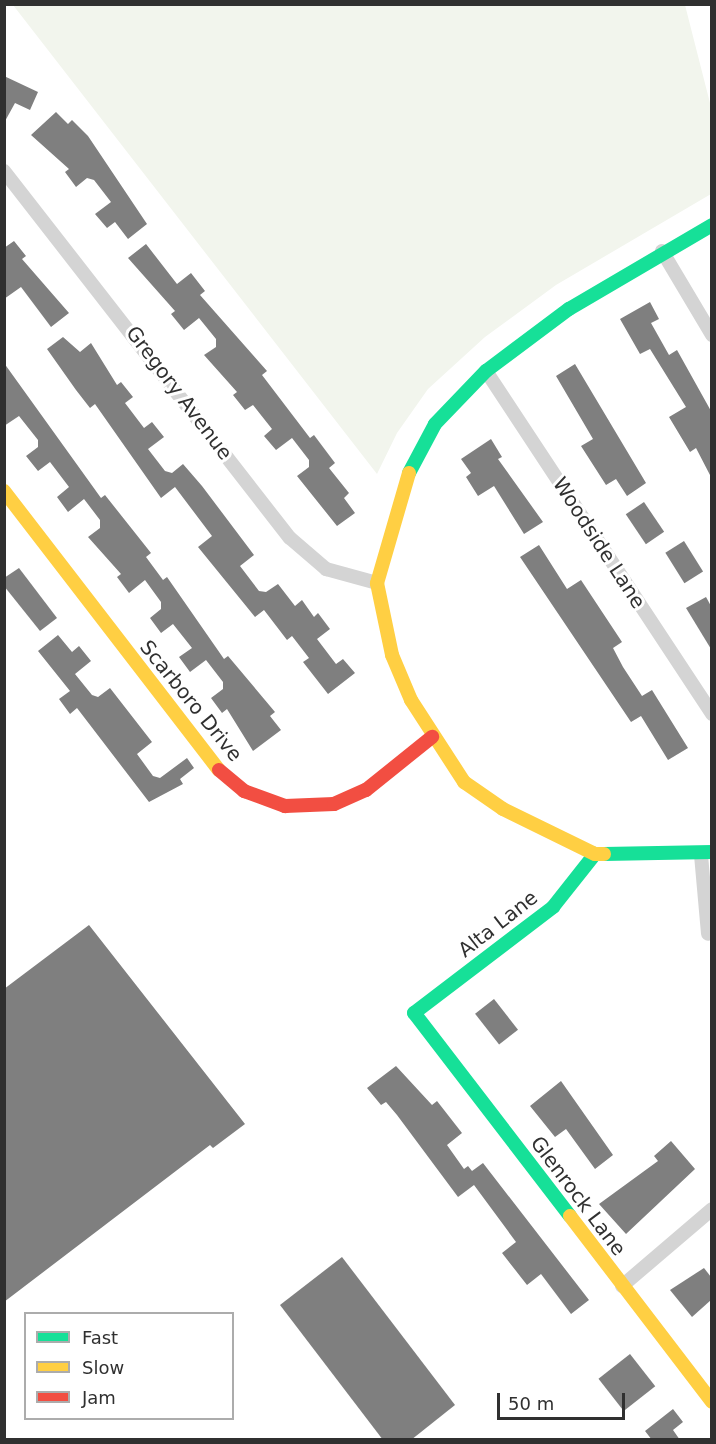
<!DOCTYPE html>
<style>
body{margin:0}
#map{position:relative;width:716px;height:1444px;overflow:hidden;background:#fff;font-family:"DejaVu Sans",sans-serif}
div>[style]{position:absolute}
.green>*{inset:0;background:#f2f5ed}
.building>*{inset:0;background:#7f7f7f;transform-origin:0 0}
.street>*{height:14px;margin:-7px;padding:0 7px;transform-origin:7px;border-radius:7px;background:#d4d4d4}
.fast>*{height:14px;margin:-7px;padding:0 7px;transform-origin:7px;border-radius:7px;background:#16e098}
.slow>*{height:14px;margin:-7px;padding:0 7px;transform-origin:7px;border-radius:7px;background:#ffcf43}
.jam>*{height:14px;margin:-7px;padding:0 7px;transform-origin:7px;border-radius:7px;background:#f24e42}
span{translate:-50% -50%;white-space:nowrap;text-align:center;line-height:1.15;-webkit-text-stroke:6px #fff;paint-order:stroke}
.street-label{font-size:20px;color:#303030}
.frame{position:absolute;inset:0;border:6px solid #303030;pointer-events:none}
.legend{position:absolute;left:24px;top:1312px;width:210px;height:108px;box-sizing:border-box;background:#fff;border:2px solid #acacac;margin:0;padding:8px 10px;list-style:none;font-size:18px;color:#303030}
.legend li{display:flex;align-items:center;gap:12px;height:30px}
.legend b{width:30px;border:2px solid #acacac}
.scale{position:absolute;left:497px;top:1393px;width:128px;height:27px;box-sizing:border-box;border:3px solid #303030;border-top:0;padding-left:8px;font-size:18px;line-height:21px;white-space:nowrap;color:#303030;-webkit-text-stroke:4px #fff;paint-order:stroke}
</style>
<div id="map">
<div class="green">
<div style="clip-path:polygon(13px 5px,685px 5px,711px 107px,711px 194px,556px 285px,485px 337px,428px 389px,397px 433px,377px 474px)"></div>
</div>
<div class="building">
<div style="clip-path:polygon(4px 76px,38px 92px,30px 110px,15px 103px,4px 123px)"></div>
<div style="clip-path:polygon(56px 112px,68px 124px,72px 120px,88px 136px,147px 224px,128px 239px,115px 222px,107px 228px,95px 214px,111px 202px,94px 180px,87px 178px,76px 187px,65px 172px,69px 169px,31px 135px)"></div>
<div style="clip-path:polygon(14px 241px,26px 256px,22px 259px,69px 313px,51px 327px,21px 287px,4px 299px,4px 248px)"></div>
<div style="clip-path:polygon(146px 244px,177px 284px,191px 273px,205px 291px,200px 295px,267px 371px,262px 375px,310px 438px,314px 435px,335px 463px,329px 468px,349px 493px,344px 498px,355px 513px,337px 526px,297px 476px,309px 467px,309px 460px,292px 438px,276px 450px,264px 436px,272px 429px,253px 405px,245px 410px,233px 395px,237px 392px,204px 355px,216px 347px,216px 339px,199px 318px,184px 330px,171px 314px,175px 311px,128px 258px)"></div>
<div style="clip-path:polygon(650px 302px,659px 319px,651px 323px,669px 355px,677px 350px,711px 411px,711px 477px,696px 448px,690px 452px,669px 417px,686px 407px,650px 349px,640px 354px,620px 319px)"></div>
<div style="clip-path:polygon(63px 337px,80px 352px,91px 343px,117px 385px,121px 382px,133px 397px,125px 403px,144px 428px,152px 422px,164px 437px,148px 449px,165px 471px,172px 473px,183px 464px,202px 486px,254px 555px,240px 566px,259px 591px,266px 592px,278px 584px,295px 606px,302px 600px,314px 617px,318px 613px,330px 629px,317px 639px,336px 664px,343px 659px,355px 673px,328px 694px,303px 662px,309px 658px,292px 636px,287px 640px,264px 610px,255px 617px,198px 547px,212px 536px,175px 487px,161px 498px,95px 404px,90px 408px,76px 390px,47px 349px)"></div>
<div style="clip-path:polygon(4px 363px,101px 498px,105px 495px,151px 553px,146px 557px,163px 580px,167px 577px,224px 659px,228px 656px,275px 712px,270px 716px,281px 730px,253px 751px,227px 709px,222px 713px,211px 698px,223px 689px,223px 682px,206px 660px,190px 672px,179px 657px,192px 648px,173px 624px,161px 633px,150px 618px,161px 609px,161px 602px,145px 580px,129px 593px,117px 577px,121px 574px,88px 537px,100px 528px,100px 520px,84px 499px,68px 512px,57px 497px,69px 487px,50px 462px,38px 471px,26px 456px,38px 447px,38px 440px,19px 416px,4px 426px)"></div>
<div style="clip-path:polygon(575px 364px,646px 483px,627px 496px,616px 479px,606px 485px,581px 446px,593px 439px,556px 376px)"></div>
<div style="clip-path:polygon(491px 439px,502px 457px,498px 459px,543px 522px,524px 534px,494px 486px,478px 496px,466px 477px,471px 473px,461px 459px)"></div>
<div style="left:644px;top:502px;width:36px;height:22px;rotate:56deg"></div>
<div style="left:684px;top:541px;width:36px;height:22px;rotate:58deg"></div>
<div style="clip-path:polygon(539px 545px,567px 589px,581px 580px,622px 642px,613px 648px,623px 667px,642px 696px,652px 690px,688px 748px,668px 760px,641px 716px,631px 722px,520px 557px)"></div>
<div style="clip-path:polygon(19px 568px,57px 618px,40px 631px,4px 586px,4px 578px)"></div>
<div style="clip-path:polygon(706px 597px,711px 606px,711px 649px,686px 608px)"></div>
<div style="clip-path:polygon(58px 635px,72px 652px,79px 646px,91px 661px,75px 674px,92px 695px,98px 697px,110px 688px,152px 742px,137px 754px,153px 776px,160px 778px,187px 758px,194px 768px,180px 779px,183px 784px,149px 802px,77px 708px,70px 714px,59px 699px,70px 691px,38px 651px)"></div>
<div style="clip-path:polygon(89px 925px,245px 1124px,213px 1148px,210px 1145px,4px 1302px,4px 989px)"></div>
<div style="left:494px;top:999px;width:39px;height:24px;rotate:52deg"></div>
<div style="clip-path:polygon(396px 1066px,432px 1105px,437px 1101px,462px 1133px,447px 1145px,464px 1169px,468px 1166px,472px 1171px,483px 1163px,589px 1300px,571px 1314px,541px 1274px,527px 1285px,502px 1253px,516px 1242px,474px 1185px,458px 1197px,397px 1115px,386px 1102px,381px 1105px,367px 1088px)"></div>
<div style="clip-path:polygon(561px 1081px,613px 1155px,595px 1169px,566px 1129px,555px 1137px,530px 1106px)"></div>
<div style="clip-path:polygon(671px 1141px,695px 1169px,626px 1234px,599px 1204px,658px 1161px,654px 1156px)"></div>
<div style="clip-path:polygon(342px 1257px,455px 1405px,411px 1440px,383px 1440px,280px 1305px)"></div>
<div style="clip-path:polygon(704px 1268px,711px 1277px,711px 1300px,692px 1317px,670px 1290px)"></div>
<div style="left:630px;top:1354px;width:41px;height:40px;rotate:52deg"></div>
<div style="clip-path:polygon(673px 1409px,683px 1422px,673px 1430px,680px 1440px,652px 1440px,645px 1431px)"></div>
</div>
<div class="street">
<div style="left:4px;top:171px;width:465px;rotate:52.1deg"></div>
<div style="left:290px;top:538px;width:48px;rotate:40.7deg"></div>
<div style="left:326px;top:569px;width:53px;rotate:15.4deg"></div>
<div style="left:662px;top:251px;width:98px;rotate:59.2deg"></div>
<div style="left:486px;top:371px;width:411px;rotate:56.6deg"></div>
<div style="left:701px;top:855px;width:79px;rotate:84.9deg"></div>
<div style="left:622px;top:1286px;width:118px;rotate:-40.5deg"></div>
</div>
<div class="fast">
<div style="left:409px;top:473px;width:55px;rotate:-62deg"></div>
<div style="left:435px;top:424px;width:74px;rotate:-46.1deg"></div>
<div style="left:486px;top:371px;width:104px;rotate:-36.8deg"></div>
<div style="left:569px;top:309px;width:166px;rotate:-30.4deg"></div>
<div style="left:604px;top:854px;width:108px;rotate:-1.1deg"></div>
<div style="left:570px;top:1216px;width:256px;rotate:-127.5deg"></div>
<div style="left:414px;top:1013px;width:175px;rotate:-37.3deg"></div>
<div style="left:553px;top:907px;width:68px;rotate:-51.6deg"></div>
</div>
<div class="slow">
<div style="left:409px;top:473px;width:115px;rotate:106.2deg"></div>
<div style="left:377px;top:583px;width:74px;rotate:78.2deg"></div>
<div style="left:392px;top:655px;width:49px;rotate:67.1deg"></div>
<div style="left:411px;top:700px;width:98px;rotate:57.1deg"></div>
<div style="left:464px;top:782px;width:47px;rotate:34.7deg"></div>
<div style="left:503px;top:809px;width:102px;rotate:26.1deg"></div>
<div style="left:595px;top:854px;width:9px"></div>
<div style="left:4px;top:491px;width:352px;rotate:52.4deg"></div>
<div style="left:570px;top:1216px;width:234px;rotate:52.6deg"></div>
</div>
<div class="jam">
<div style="left:219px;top:770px;width:33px;rotate:40deg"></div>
<div style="left:244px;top:791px;width:44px;rotate:20.1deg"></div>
<div style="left:285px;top:806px;width:49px;rotate:-2.3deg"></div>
<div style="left:334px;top:804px;width:35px;rotate:-24deg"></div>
<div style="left:366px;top:790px;width:85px;rotate:-38.8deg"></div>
</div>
<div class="street-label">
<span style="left:179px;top:393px;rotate:53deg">Gregory Avenue</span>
<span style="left:599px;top:543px;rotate:57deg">Woodside Lane</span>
<span style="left:191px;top:701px;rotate:51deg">Scarboro Drive</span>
<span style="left:498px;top:924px;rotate:-38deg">Alta Lane</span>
<span style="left:578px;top:1196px;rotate:53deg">Glenrock Lane</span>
</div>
<div class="frame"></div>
<ul class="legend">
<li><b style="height:8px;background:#16e098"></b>Fast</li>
<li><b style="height:8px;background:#ffcf43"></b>Slow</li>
<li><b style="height:8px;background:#f24e42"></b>Jam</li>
</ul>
<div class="scale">50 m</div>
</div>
